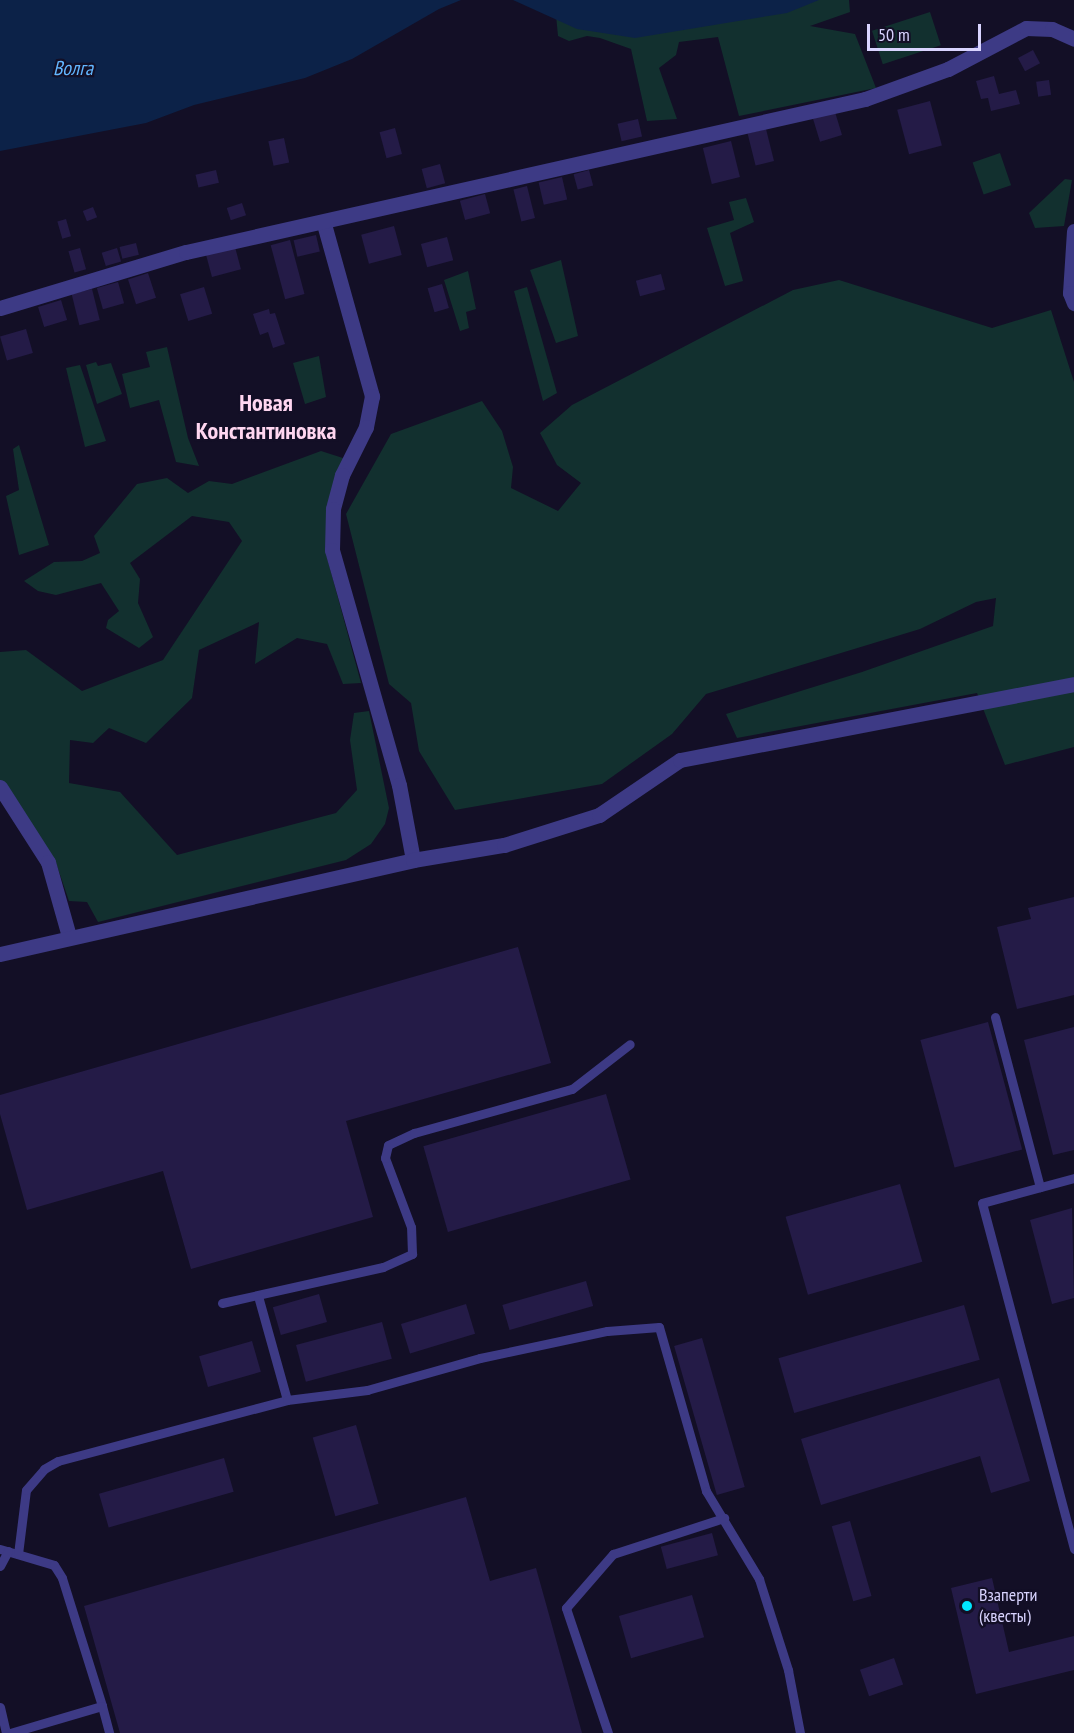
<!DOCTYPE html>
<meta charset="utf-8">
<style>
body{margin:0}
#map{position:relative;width:1074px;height:1733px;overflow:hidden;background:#130f26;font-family:"PT Sans Narrow",sans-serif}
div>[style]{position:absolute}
.green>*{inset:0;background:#12302f;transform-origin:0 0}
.water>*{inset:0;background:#0c2248}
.building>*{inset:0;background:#241b47;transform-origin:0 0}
.service>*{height:9px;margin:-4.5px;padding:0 4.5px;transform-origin:4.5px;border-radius:4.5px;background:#3d3a85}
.minor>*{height:15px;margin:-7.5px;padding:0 7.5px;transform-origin:7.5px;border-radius:7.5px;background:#3d3a85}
.dots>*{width:16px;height:16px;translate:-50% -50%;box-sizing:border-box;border:3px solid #130f26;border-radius:50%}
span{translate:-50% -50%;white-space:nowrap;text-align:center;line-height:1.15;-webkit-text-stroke:4.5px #130f26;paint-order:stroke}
.poi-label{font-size:18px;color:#d9d4ff}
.left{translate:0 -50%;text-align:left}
.water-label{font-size:20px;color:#62b6ff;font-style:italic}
.district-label{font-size:24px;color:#ffd6f0;font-weight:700}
.scale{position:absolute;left:867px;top:24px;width:114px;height:27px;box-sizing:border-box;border:3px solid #d9d4ff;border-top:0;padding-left:8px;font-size:18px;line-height:21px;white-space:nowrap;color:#d9d4ff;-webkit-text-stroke:4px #130f26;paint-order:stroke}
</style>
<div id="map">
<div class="green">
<div style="clip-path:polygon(817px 0,849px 0,850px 12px,810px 26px,855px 34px,876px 88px,739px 116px,718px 37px,679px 42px,676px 55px,659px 68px,677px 119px,647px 121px,631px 49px,600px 38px,587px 36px,569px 41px,558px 36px,556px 15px)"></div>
<div style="left:930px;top:12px;width:35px;height:61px;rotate:72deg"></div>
<div style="left:1000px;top:153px;width:34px;height:29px;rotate:71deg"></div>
<div style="clip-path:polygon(1065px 179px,1072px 180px,1064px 226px,1035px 228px,1029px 213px)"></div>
<div style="clip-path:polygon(746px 198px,754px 222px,730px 233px,743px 281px,725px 286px,707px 228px,734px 220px,729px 202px)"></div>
<div style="clip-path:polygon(561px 260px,578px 336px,556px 343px,530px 270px)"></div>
<div style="clip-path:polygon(468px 271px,476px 309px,466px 312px,469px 328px,460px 331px,444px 280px)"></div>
<div style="clip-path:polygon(839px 280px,992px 328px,1051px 310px,1074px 382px,1074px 747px,1005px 765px,977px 693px,737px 738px,726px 714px,862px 672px,993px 626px,996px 598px,976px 602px,920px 629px,706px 694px,672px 734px,602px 784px,455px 810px,419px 751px,411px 703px,389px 684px,346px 514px,391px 434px,482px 401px,502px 431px,513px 467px,511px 488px,558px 511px,581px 483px,557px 465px,540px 433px,572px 405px,793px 290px)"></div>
<div style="clip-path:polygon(527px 287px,557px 393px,543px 401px,514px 291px)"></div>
<div style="clip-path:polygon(167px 347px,188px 438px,199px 466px,176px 462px,159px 400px,130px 408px,122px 374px,150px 367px,146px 352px)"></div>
<div style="clip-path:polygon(319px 356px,326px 397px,305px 404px,293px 363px)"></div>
<div style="clip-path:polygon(96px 362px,98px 366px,111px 363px,122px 394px,97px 404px,86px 365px)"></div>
<div style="clip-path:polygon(80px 365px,106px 441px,85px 447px,66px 368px)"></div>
<div style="clip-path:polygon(19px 445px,49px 545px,19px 555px,6px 496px,19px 490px,13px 449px)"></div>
<div style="clip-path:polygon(321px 451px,346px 459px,325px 550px,361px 683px,343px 684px,327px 644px,297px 638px,255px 664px,259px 622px,199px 650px,192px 698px,146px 743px,109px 728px,93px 743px,70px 740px,69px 783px,120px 792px,177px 855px,336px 813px,357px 790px,350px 740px,354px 713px,369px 711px,389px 808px,385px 824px,371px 844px,346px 860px,98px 922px,87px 902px,69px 901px,55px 860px,0 780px,0 652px,26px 650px,82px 691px,163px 660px,242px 541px,229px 522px,192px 516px,130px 563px,140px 579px,138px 603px,153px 637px,139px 648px,106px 628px,108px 620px,119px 611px,101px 583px,56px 595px,38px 591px,24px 581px,54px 562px,82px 561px,100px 553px,94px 536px,137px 484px,167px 478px,188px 493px,209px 481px,232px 484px)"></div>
</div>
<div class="water">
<div style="clip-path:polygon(0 0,461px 0,439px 9px,352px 59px,305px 78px,194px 105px,146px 123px,0 151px)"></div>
<div style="clip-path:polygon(513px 0,819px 0,787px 13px,635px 38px,577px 29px)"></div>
</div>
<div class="building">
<div style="left:1033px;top:50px;width:15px;height:17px;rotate:62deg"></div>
<div style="clip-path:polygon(994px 76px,999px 94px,1016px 90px,1020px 104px,991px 111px,988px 98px,981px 99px,976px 81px)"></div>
<div style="left:1049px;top:80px;width:15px;height:13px;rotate:82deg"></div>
<div style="left:930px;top:101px;width:46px;height:34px;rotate:75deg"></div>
<div style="left:835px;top:112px;width:24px;height:23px;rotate:73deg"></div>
<div style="left:638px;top:119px;width:18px;height:21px;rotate:77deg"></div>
<div style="left:395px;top:128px;width:27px;height:16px;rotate:75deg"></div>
<div style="left:766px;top:129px;width:33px;height:19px;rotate:76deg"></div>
<div style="left:284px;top:138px;width:25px;height:16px;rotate:78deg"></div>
<div style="left:731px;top:141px;width:37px;height:29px;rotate:76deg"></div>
<div style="left:440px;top:164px;width:20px;height:19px;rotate:75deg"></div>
<div style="left:216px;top:170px;width:13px;height:21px;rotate:77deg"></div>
<div style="left:589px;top:170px;width:16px;height:16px;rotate:75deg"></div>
<div style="left:562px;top:177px;width:23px;height:24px;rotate:77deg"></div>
<div style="left:527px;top:186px;width:33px;height:14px;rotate:76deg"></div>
<div style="left:485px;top:194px;width:20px;height:26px;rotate:75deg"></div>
<div style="left:242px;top:203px;width:13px;height:16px;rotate:72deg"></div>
<div style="left:93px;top:207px;width:11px;height:11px;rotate:68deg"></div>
<div style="left:66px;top:219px;width:18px;height:9px;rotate:74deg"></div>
<div style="left:394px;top:226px;width:30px;height:34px;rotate:75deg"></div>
<div style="left:316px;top:235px;width:17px;height:23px;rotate:77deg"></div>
<div style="left:447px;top:237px;width:24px;height:27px;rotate:75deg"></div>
<div style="left:290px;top:240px;width:56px;height:20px;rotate:75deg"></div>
<div style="left:136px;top:243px;width:12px;height:17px;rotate:76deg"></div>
<div style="left:235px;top:247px;width:23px;height:30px;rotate:75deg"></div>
<div style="left:80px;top:248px;width:22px;height:12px;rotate:74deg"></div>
<div style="left:117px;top:248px;width:14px;height:16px;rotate:73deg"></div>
<div style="left:148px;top:273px;width:26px;height:21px;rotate:72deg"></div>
<div style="left:661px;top:274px;width:16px;height:26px;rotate:75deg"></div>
<div style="left:118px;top:282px;width:22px;height:22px;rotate:74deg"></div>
<div style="left:442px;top:284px;width:25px;height:15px;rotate:74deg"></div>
<div style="left:204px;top:287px;width:28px;height:25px;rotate:73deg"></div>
<div style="left:92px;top:289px;width:32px;height:21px;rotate:76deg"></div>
<div style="left:61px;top:300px;width:21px;height:24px;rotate:73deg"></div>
<div style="clip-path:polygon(269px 309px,270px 314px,275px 313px,285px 344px,273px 348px,268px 332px,260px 335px,253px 314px)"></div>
<div style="left:26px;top:329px;width:25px;height:27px;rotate:74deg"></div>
<div style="clip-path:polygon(1074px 897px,1074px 995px,1017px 1009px,997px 927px,1031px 919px,1028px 908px)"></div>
<div style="clip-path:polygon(518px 947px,551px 1063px,346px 1121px,373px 1217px,191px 1269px,163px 1171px,27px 1210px,0 1114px,0 1095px)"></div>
<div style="left:988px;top:1022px;width:132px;height:70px;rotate:75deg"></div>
<div style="clip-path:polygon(1074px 1027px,1074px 1150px,1053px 1155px,1024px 1040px)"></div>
<div style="left:606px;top:1094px;width:89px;height:190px;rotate:74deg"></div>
<div style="left:900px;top:1184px;width:81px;height:119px;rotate:74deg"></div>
<div style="clip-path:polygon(1072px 1208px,1074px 1298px,1052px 1304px,1030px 1220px)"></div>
<div style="left:586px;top:1281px;width:26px;height:87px;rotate:74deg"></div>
<div style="left:319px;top:1294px;width:29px;height:48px;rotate:74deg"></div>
<div style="left:466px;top:1304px;width:31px;height:68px;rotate:73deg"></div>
<div style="left:964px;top:1305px;width:57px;height:193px;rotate:74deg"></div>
<div style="left:382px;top:1322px;width:38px;height:89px;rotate:75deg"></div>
<div style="left:702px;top:1338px;width:155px;height:29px;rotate:74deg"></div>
<div style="left:252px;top:1341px;width:32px;height:55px;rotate:74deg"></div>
<div style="clip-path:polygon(999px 1378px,1030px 1481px,991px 1493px,980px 1456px,821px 1505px,801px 1439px)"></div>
<div style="left:356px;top:1425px;width:82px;height:45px;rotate:74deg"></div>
<div style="left:224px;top:1458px;width:35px;height:130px;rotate:74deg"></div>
<div style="clip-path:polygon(466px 1497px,490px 1581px,536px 1568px,582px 1733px,120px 1733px,84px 1606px)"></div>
<div style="left:850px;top:1521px;width:78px;height:19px;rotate:74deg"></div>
<div style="left:712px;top:1533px;width:23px;height:53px;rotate:75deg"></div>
<div style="clip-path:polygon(992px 1578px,1009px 1652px,1074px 1636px,1074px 1670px,976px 1694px,951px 1588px)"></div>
<div style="left:692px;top:1595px;width:44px;height:76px;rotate:74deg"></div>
<div style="left:894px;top:1658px;width:28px;height:36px;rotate:71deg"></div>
</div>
<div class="service">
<div style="left:995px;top:1017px;width:176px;rotate:75.2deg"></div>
<div style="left:1074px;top:1178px;width:95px;rotate:164.8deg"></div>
<div style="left:982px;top:1203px;width:358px;rotate:75.1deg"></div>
<div style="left:258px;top:1296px;width:108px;rotate:74.4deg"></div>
<div style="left:222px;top:1303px;width:165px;rotate:-12.6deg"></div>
<div style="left:383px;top:1267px;width:32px;rotate:-24deg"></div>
<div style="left:412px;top:1254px;width:27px;rotate:-92deg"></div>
<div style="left:411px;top:1227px;width:74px;rotate:-110.6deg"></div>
<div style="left:385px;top:1158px;width:13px;rotate:-77deg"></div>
<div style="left:388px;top:1145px;width:29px;rotate:-25deg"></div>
<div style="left:414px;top:1133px;width:164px;rotate:-15.6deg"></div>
<div style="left:572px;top:1089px;width:73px;rotate:-37.8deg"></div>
<div style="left:0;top:1549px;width:56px;rotate:16.5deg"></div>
<div style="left:54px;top:1565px;width:15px;rotate:58deg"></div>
<div style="left:62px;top:1578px;width:134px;rotate:72.6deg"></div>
<div style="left:18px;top:1554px;width:64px;rotate:-82.9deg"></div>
<div style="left:26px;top:1490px;width:28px;rotate:-49deg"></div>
<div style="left:44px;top:1469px;width:16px;rotate:-30deg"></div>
<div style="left:58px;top:1461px;width:237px;rotate:-14.9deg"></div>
<div style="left:287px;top:1400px;width:81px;rotate:-7.1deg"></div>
<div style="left:367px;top:1390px;width:117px;rotate:-15.8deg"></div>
<div style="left:480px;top:1358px;width:130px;rotate:-12deg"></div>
<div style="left:607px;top:1331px;width:52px;rotate:-4.4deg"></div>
<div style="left:659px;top:1327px;width:171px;rotate:74deg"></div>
<div style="left:706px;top:1491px;width:103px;rotate:58.9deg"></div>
<div style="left:759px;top:1579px;width:96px;rotate:72.3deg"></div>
<div style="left:788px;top:1670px;width:64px;rotate:79.2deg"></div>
<div style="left:0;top:1566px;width:17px;rotate:-62deg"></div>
<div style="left:0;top:1707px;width:27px;rotate:77deg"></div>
<div style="left:10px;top:1733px;width:96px;rotate:-16.4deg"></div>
<div style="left:102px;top:1706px;width:28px;rotate:75deg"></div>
<div style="left:608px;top:1733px;width:132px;rotate:-108.6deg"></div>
<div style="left:566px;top:1608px;width:72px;rotate:-49deg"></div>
<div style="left:613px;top:1554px;width:117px;rotate:-18deg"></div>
</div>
<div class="minor">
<div style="left:324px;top:224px;width:179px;rotate:74.4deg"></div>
<div style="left:372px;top:396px;width:32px;rotate:101deg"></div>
<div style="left:366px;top:427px;width:54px;rotate:116.6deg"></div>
<div style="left:342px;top:475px;width:35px;rotate:105deg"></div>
<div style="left:333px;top:509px;width:41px;rotate:91.4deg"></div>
<div style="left:332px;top:550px;width:244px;rotate:74.1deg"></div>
<div style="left:399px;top:785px;width:76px;rotate:79.4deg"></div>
<div style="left:1074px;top:231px;width:62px;rotate:93.7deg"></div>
<div style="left:1070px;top:293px;width:11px;rotate:68deg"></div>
<div style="left:0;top:308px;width:194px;rotate:-16.8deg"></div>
<div style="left:186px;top:252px;width:696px;rotate:-12.7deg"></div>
<div style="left:865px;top:99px;width:88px;rotate:-19.9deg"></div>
<div style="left:948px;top:69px;width:88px;rotate:-27.7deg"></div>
<div style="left:1026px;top:28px;width:26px;rotate:2deg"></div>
<div style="left:1052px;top:29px;width:24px;rotate:24deg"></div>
<div style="left:0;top:787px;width:89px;rotate:57.4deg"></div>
<div style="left:48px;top:862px;width:77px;rotate:74.2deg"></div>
<div style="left:0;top:954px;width:424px;rotate:-12.8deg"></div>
<div style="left:413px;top:860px;width:92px;rotate:-9.4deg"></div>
<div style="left:504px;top:845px;width:100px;rotate:-17.5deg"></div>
<div style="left:599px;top:815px;width:98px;rotate:-34.2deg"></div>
<div style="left:680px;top:760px;width:401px;rotate:-10.9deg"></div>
</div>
<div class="dots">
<div style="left:967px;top:1606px;background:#00e5ff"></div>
</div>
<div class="poi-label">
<span class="left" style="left:979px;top:1606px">Взаперти<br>(квесты)</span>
</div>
<div class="water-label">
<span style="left:73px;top:68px">Волга</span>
</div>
<div class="district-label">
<span style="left:266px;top:417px">Новая<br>Константиновка</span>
</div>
<div class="scale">50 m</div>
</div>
